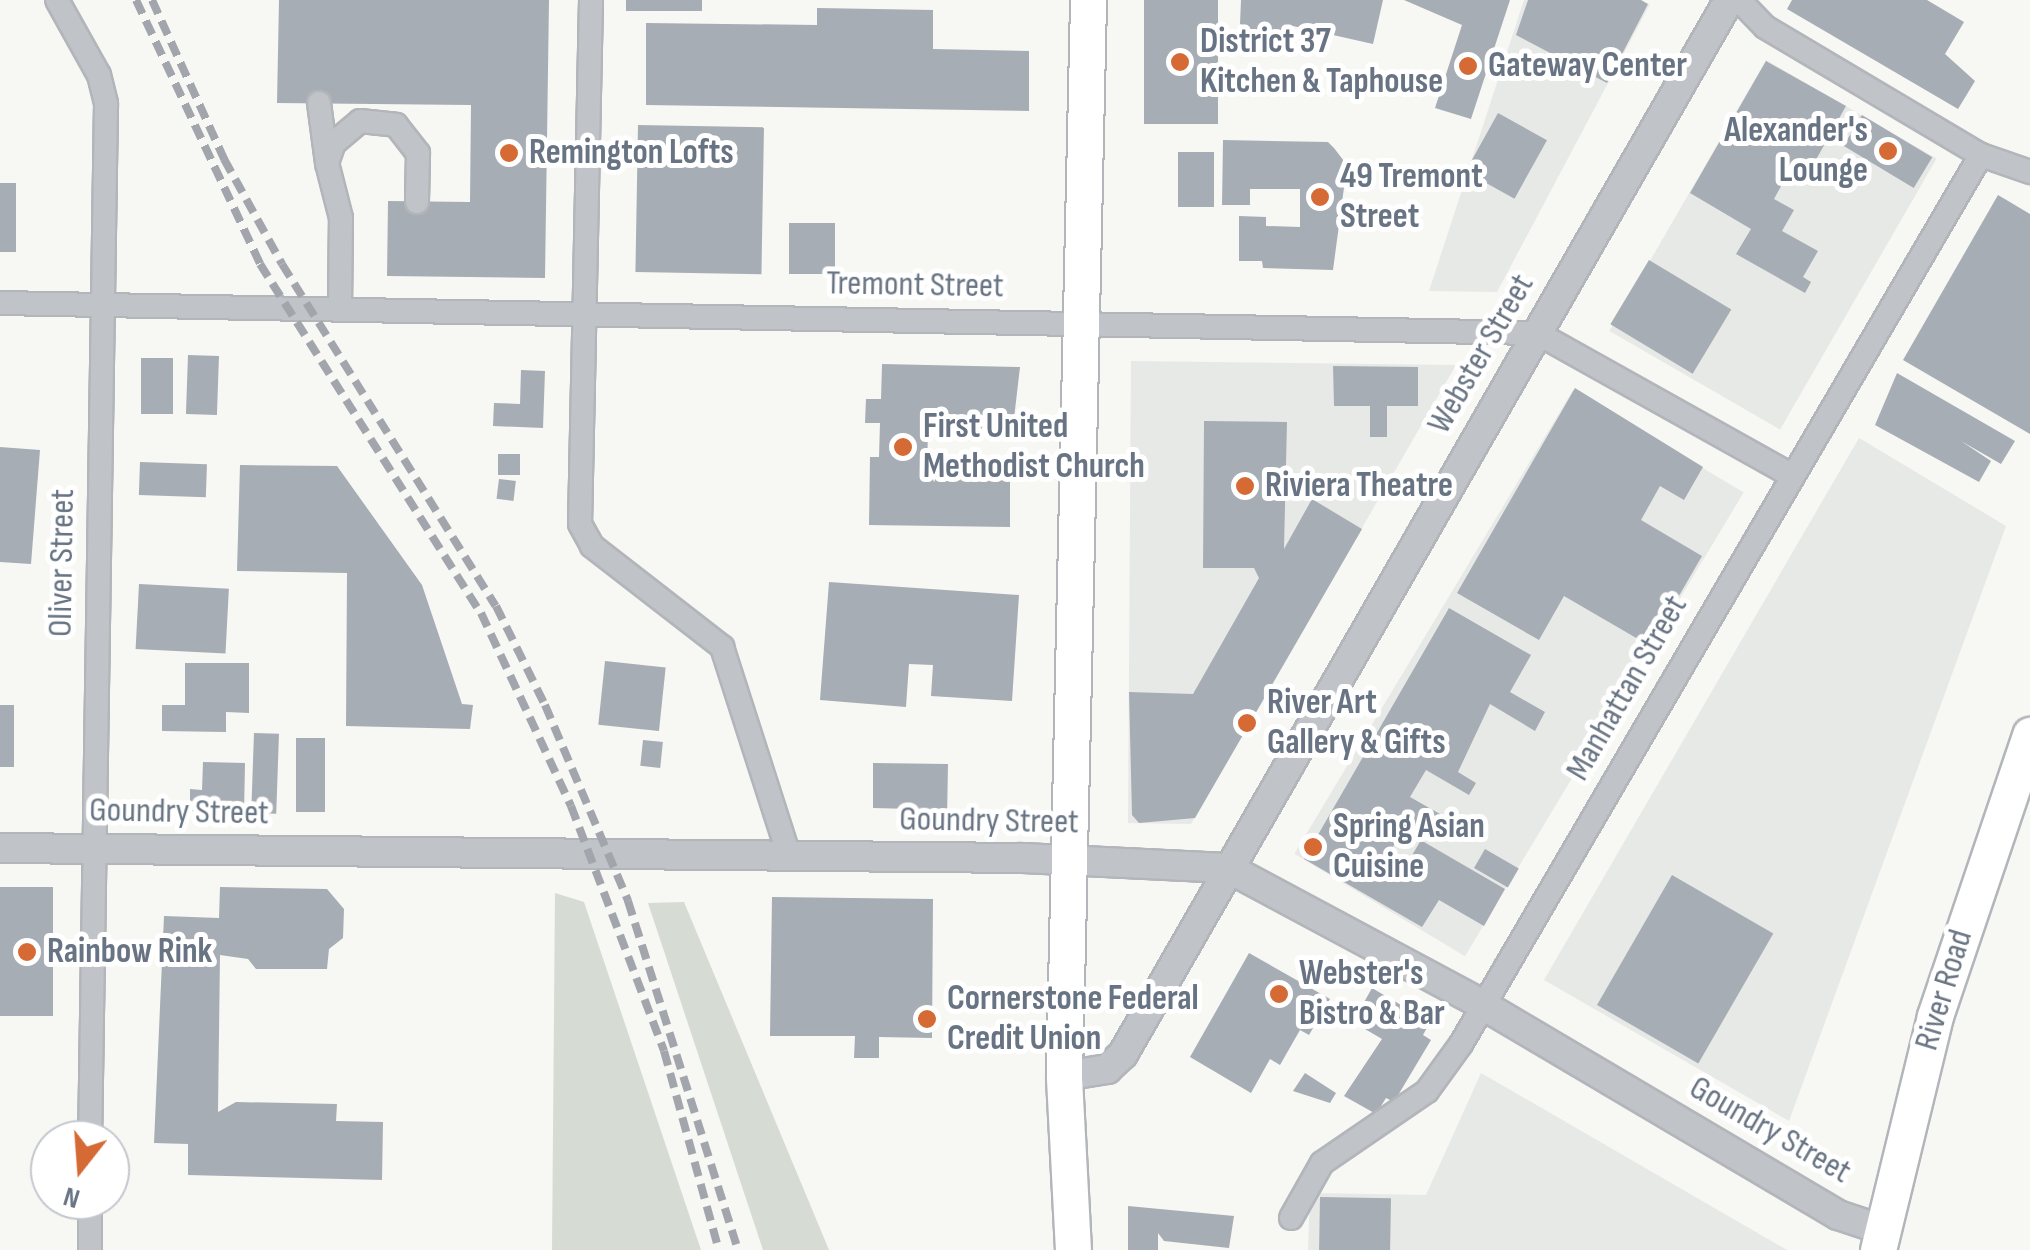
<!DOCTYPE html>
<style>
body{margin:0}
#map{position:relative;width:2030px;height:1250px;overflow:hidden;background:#f7f7f4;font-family:"Sofia Sans Condensed",sans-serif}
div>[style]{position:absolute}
.built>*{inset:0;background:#e7e9e7;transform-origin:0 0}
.green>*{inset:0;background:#d6dbd4}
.building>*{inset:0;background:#a7adb4;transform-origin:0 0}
.roads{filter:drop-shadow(2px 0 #b2b5ba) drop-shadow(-2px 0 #b2b5ba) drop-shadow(0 2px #b2b5ba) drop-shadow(0 -2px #b2b5ba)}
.minor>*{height:22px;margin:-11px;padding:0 11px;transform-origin:11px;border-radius:11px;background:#c0c3c7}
.tertiary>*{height:28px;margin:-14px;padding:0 14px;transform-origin:14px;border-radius:14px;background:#c0c3c7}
.primary>*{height:35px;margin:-17.5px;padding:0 17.5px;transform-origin:17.5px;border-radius:17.5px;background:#fff}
.rail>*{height:8px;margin-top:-4px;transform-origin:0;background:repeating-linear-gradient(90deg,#a2a6ac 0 15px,transparent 0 23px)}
.dots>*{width:28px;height:28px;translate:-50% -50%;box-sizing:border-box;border:5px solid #fff;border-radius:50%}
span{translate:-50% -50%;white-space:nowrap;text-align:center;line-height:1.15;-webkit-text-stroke:10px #fff;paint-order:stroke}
.poi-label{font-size:35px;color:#687483;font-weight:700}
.left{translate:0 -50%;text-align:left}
.right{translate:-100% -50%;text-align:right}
.street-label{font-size:35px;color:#687483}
.north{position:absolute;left:30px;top:1120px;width:100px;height:100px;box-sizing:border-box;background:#fff;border:2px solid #c3c7cd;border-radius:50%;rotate:197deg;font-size:28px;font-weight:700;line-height:40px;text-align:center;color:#687483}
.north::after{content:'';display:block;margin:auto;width:35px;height:45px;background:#d56a35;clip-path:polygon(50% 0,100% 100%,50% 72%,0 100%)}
</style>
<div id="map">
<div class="built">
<div style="clip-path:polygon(1524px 0,1650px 4px,1497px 292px,1429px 291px)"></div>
<div style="left:1766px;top:60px;width:197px;height:313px;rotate:30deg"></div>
<div style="clip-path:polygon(1131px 361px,1456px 365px,1191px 824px,1128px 823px)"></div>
<div style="left:1573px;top:390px;width:199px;height:541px;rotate:31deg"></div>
<div style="clip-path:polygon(1859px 438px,2006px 526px,1789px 1121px,1544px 980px)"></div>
<div style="clip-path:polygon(1481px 1073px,1787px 1250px,1308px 1250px,1310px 1193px,1426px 1195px)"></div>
</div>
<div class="green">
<div style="clip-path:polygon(555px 893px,584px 902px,701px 1250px,552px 1250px)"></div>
<div style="clip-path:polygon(684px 902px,829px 1250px,763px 1250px,648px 903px)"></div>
</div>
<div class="building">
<div style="clip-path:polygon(279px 0,549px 0,545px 278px,387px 276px,388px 201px,470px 202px,471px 105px,277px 103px)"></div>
<div style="left:626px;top:0;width:76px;height:11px"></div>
<div style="left:1144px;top:0;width:74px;height:124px"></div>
<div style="clip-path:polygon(1241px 0,1383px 0,1373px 44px,1293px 26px,1290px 41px,1258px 33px,1240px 24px)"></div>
<div style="clip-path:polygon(1404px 0,1510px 0,1471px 119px,1435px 108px,1462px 25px)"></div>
<div style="clip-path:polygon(1528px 0,1641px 0,1648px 4px,1607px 83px,1516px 35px)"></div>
<div style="clip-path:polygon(1792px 0,1927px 0,1964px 22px,1945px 54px,1975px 81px,1958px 109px,1787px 9px)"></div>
<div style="clip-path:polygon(817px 8px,933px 10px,933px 49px,1029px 51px,1029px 111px,646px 105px,646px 23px,817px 25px)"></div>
<div style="clip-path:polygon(1766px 61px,1846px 106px,1808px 174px,1792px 166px,1774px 199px,1794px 210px,1782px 231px,1818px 251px,1803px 277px,1811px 282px,1805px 293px,1736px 254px,1751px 229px,1690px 193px)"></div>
<div style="left:1498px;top:113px;width:56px;height:67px;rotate:29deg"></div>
<div style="left:1862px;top:115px;width:82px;height:36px;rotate:31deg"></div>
<div style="left:638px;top:125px;width:126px;height:147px;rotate:1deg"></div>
<div style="clip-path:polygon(1223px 140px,1328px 142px,1334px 148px,1347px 165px,1333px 270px,1263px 268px,1262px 261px,1239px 261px,1239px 216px,1266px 217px,1266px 226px,1300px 227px,1300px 189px,1250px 189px,1250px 205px,1222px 205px)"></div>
<div style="left:1178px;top:152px;width:36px;height:55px"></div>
<div style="left:0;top:183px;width:16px;height:69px"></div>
<div style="clip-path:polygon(1998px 195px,2030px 214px,2030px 434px,1903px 360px)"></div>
<div style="left:789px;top:223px;width:46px;height:51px"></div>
<div style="left:1649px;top:260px;width:96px;height:75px;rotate:31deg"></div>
<div style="left:188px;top:355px;width:31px;height:59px;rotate:2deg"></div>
<div style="left:141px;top:358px;width:32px;height:56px"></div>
<div style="clip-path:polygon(882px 364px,1020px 367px,1013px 427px,982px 427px,982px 438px,928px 428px,927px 474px,1010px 475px,1010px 527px,869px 525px,870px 457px,879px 457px,880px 423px,865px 423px,866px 399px,881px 399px)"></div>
<div style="clip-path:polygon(1333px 366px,1418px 367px,1418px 406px,1387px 406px,1387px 437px,1370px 437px,1370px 406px,1334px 406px)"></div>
<div style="clip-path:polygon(521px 370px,545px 371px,543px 428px,493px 426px,494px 403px,520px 404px)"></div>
<div style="clip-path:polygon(1897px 373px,2015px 441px,2001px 464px,1961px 441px,1991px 461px,1979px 482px,1875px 425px)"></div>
<div style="clip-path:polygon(1575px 388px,1703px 467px,1684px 500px,1660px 486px,1641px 520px,1702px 556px,1650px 646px,1564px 596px,1539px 640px,1457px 593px)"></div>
<div style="clip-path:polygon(1204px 421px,1287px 422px,1284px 549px,1312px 499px,1362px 529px,1195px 818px,1139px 823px,1132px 815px,1129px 692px,1193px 694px,1259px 578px,1254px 568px,1203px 568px)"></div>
<div style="clip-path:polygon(0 447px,40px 450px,31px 564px,0 562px)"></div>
<div style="left:498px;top:454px;width:22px;height:21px"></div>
<div style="left:140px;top:462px;width:67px;height:33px;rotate:2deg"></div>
<div style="clip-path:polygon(240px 465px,337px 466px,422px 585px,462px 704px,473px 705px,470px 729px,346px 726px,347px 573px,237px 571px)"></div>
<div style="left:499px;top:479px;width:17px;height:20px;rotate:7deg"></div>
<div style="clip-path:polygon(829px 582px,1019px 595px,1012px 701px,931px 696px,933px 665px,909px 664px,906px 707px,820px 700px)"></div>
<div style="left:139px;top:584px;width:90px;height:65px;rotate:3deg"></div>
<div style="clip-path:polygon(evenodd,1449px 608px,1531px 655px,1510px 692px,1545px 712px,1535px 731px,1490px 704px,1458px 772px,1476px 783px,1469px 795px,1426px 770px,1410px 797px,1440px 814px,1424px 842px,1505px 889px,1484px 926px,1439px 900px,1422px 927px,1304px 859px,1449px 608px,1403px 829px,1421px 840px,1408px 862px,1390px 852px,1403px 829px)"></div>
<div style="left:605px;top:661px;width:61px;height:64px;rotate:6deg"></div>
<div style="clip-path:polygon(185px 663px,249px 663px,249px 713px,226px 712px,226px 732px,162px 731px,162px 705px,185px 705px)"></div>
<div style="left:0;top:705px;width:14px;height:62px"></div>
<div style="left:254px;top:733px;width:25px;height:80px;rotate:2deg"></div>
<div style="left:296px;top:738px;width:29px;height:74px"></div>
<div style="left:643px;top:740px;width:20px;height:26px;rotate:6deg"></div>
<div style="clip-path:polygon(203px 762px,245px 763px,244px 813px,190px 811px,190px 789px,202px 790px)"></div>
<div style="clip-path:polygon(873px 763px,948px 764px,947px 819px,912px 819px,913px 809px,873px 808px)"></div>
<div style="left:1485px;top:849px;width:39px;height:22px;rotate:30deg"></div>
<div style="left:1672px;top:875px;width:117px;height:150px;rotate:30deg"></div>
<div style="left:0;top:887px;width:53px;height:129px"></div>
<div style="clip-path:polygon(220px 887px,327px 889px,344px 909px,343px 938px,329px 949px,327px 969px,256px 969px,248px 959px,220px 955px,218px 1112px,236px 1102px,337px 1104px,336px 1121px,383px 1122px,382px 1180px,188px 1175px,188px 1144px,154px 1143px,164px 916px,219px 918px)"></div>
<div style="clip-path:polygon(772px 897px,933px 899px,932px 1038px,879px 1037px,879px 1058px,854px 1058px,855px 1036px,770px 1036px)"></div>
<div style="clip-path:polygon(1249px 953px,1330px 999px,1309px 1035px,1300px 1030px,1280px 1065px,1270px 1059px,1251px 1093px,1190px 1057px)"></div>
<div style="clip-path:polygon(1372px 988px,1430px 1022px,1423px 1035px,1431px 1040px,1394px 1102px,1386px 1098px,1376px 1114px,1344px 1096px,1382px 1039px,1353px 1022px)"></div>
<div style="clip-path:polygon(1305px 1073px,1336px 1093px,1330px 1103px,1293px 1091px)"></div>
<div style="left:1320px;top:1197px;width:71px;height:53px;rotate:1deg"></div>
<div style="clip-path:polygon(1128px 1206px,1234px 1216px,1229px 1248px,1164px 1241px,1158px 1233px,1158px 1250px,1128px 1250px)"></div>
</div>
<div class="roads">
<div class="minor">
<div style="left:57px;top:0;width:86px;rotate:60.8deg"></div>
<div style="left:99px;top:75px;width:30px;rotate:76deg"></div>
<div style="left:106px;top:104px;width:1036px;rotate:90.88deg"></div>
<div style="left:591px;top:0;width:524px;rotate:91.2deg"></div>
<div style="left:580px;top:524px;width:25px;rotate:61deg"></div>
<div style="left:592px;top:546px;width:165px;rotate:37.8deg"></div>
<div style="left:722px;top:647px;width:219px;rotate:72.2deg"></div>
<div style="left:1739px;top:0;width:37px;rotate:46deg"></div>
<div style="left:1765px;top:27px;width:251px;rotate:30.7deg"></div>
<div style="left:1981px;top:155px;width:52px;rotate:19.1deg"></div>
<div style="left:319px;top:103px;width:61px;rotate:82.4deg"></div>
<div style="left:0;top:303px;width:1537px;rotate:1.12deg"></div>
<div style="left:1537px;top:333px;width:291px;rotate:29.2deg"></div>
<div style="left:340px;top:309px;width:91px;rotate:-89.4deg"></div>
<div style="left:341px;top:218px;width:57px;rotate:-104.3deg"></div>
<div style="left:327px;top:163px;width:21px;rotate:-71deg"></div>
<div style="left:334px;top:143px;width:34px;rotate:-40deg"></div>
<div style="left:360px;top:121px;width:36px;rotate:6deg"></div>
<div style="left:396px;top:125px;width:36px;rotate:52deg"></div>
<div style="left:418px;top:153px;width:49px;rotate:91.2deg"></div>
<div style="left:1291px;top:1218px;width:63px;rotate:-60.6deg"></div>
<div style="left:1322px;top:1163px;width:127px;rotate:-34.4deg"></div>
<div style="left:1427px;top:1091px;width:58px;rotate:-54.1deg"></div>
<div style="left:1461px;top:1044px;width:1030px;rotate:-59.68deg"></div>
<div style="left:90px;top:1250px;width:50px;rotate:-90deg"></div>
</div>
<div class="tertiary">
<div style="left:0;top:848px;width:1022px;rotate:0.56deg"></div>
<div style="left:1022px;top:858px;width:206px;rotate:2.8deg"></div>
<div style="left:1228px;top:868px;width:289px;rotate:28.2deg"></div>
<div style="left:1483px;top:1005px;width:412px;rotate:30.6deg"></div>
<div style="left:1838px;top:1215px;width:47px;rotate:18.4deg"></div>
<div style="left:1064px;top:1076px;width:44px;rotate:-9.2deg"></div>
<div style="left:1107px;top:1069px;width:22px;rotate:-43deg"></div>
<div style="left:1123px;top:1054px;width:1216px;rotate:-60.1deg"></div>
</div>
<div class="primary">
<div style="left:1073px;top:1250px;width:174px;rotate:-93deg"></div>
<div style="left:1064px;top:1076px;width:1076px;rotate:-88.72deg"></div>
<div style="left:1878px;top:1250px;width:241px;rotate:-76.3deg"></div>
<div style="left:1935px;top:1016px;width:297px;rotate:-71.3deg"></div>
</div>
</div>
<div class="rail">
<div style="left:136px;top:0;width:292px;rotate:64.8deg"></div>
<div style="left:260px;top:264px;width:413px;rotate:57.7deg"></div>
<div style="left:481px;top:613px;width:213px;rotate:65deg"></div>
<div style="left:571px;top:806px;width:262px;rotate:69.2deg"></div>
<div style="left:664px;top:1051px;width:206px;rotate:74.6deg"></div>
<div style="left:152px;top:0;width:175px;rotate:65.6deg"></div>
<div style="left:224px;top:159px;width:120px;rotate:61.1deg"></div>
<div style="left:282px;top:264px;width:403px;rotate:58deg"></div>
<div style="left:496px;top:606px;width:110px;rotate:63.7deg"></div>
<div style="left:545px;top:705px;width:213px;rotate:67deg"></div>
<div style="left:628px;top:901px;width:366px;rotate:72.5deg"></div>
</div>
<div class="dots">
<div style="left:1180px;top:62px;background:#d56a35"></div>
<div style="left:1468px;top:66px;background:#d56a35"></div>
<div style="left:1888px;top:151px;background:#d56a35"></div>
<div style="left:509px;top:153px;background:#d56a35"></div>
<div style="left:1320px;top:197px;background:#d56a35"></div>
<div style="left:903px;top:447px;background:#d56a35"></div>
<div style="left:1245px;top:486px;background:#d56a35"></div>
<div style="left:1247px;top:723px;background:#d56a35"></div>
<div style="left:1313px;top:847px;background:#d56a35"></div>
<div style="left:27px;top:952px;background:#d56a35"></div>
<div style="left:1279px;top:994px;background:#d56a35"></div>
<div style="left:927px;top:1019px;background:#d56a35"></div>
</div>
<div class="poi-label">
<span class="left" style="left:1200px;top:62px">District 37<br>Kitchen &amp; Taphouse</span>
<span class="left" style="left:1488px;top:66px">Gateway Center</span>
<span class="right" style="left:1868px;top:151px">Alexander's<br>Lounge</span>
<span class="left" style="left:529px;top:153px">Remington Lofts</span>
<span class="left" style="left:1340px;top:197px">49 Tremont<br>Street</span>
<span class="left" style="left:923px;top:447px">First United<br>Methodist Church</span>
<span class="left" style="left:1265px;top:486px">Riviera Theatre</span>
<span class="left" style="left:1267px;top:723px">River Art<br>Gallery &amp; Gifts</span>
<span class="left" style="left:1333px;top:847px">Spring Asian<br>Cuisine</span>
<span class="left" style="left:47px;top:952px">Rainbow Rink</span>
<span class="left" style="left:1299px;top:994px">Webster's<br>Bistro &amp; Bar</span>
<span class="left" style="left:947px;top:1019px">Cornerstone Federal<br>Credit Union</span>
</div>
<div class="street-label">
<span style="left:915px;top:285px;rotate:1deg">Tremont Street</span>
<span style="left:1481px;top:354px;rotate:-60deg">Webster Street</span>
<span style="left:62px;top:563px;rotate:-89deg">Oliver Street</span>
<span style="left:1627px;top:688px;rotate:-60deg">Manhattan Street</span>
<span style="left:179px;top:812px;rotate:1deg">Goundry Street</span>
<span style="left:989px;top:821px;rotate:1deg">Goundry Street</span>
<span style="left:1944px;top:990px;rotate:-73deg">River Road</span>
<span style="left:1770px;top:1130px;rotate:30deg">Goundry Street</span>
</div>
<div class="north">N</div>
</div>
